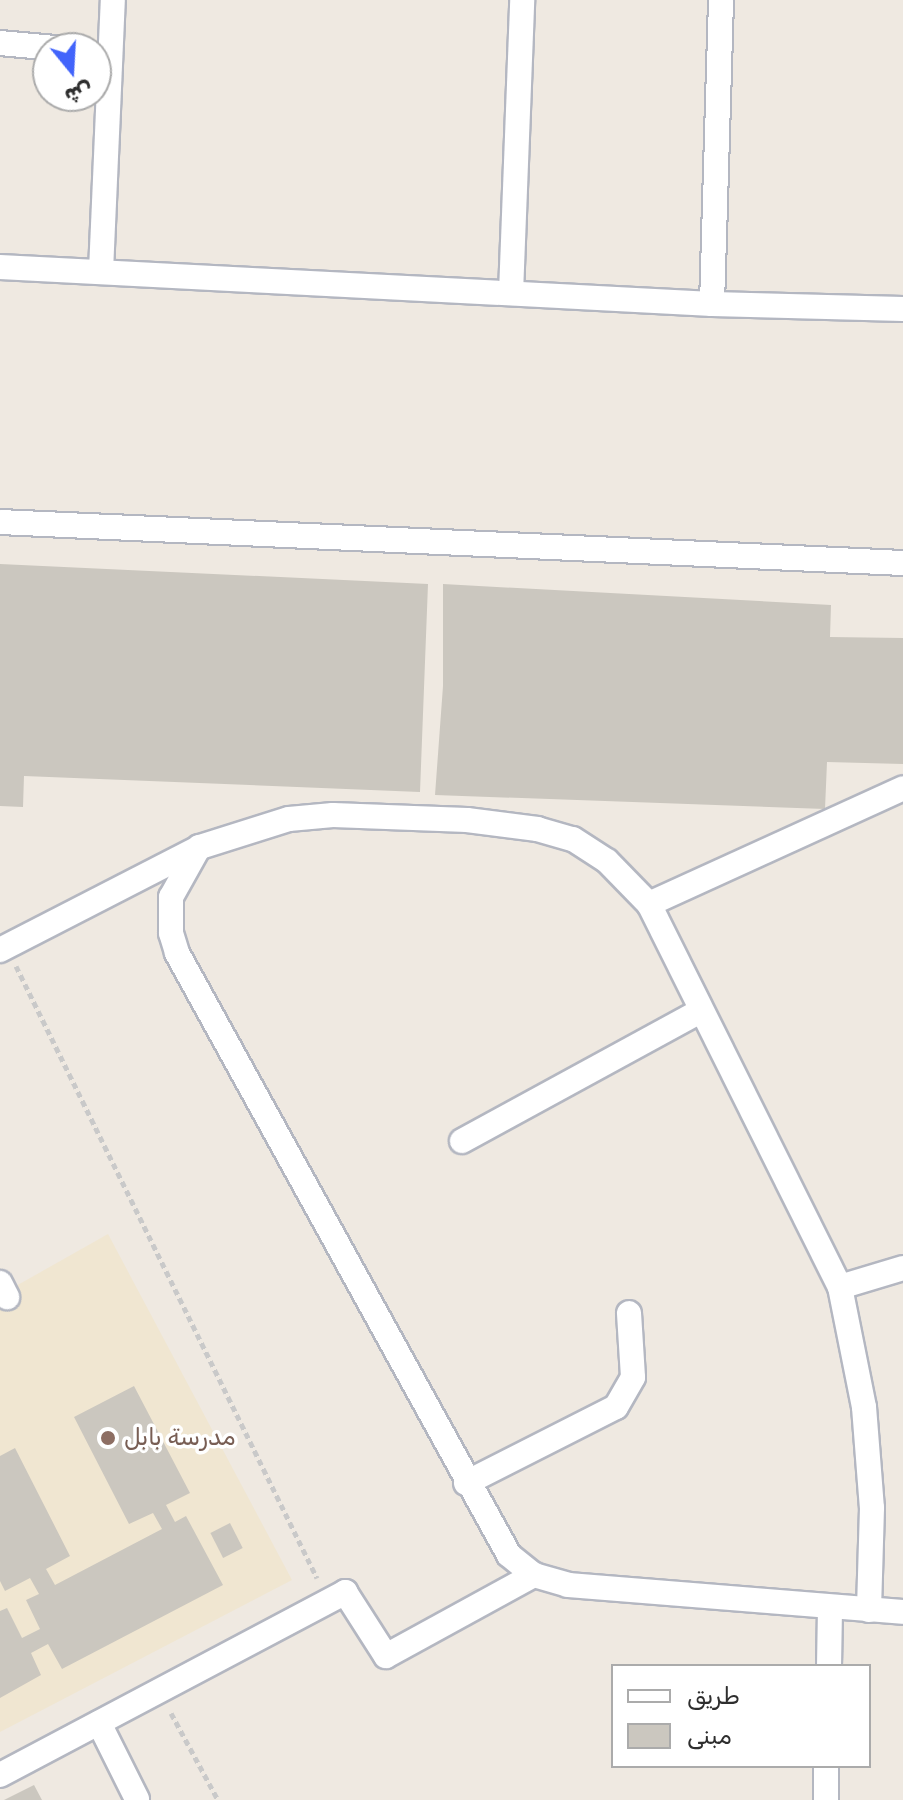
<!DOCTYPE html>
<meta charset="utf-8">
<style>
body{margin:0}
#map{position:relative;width:903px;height:1800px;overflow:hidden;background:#efe9e1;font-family:Rubik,"Noto Naskh Arabic",sans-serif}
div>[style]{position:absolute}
.education>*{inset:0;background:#f0e6d1}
.building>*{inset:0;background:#cbc7bf;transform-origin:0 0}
.path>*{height:5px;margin-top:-2.5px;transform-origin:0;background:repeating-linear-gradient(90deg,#c9c9c9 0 6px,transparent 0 10px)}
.roads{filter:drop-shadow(2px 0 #b4b7c1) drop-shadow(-2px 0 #b4b7c1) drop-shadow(0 2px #b4b7c1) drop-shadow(0 -2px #b4b7c1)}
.minor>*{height:24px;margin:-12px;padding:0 12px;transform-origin:12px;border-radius:12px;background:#fff}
.dots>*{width:22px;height:22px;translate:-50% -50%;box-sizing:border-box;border:4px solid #fff;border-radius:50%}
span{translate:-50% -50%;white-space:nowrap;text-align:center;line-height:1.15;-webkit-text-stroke:7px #fff;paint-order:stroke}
.education-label{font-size:24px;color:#785e54}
.left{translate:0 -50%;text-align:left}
.legend{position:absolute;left:611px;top:1664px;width:260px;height:104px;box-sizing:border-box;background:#fff;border:2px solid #ababab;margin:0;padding:10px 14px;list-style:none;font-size:24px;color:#2e2e2e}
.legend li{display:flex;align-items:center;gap:16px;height:40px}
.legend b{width:40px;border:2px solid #ababab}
.north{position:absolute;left:32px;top:32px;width:80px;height:80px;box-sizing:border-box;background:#fff;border:2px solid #ababab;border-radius:50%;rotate:162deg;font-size:22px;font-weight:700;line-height:32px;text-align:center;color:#2e2e2e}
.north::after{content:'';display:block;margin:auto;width:28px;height:36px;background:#4264fb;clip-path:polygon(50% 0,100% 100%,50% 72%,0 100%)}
</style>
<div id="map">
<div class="education">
<div style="clip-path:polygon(108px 1234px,292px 1580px,0 1732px,0 1295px)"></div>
</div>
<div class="building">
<div style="clip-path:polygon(0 564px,428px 584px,420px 792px,24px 776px,23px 807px,0 806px)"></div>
<div style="clip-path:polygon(443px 584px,831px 605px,830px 637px,903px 638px,903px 764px,827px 762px,825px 809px,435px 795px,443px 686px)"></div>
<div style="clip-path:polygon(134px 1386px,190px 1493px,166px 1505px,175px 1522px,186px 1516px,223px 1585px,62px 1669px,48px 1644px,31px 1653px,41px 1675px,0 1698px,0 1611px,7px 1608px,22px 1638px,40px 1629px,26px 1600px,39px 1594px,30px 1578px,5px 1591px,0 1581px,0 1456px,15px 1448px,70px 1556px,46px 1569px,55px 1585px,162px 1529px,153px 1513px,129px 1524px,74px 1417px)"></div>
<div style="left:230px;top:1523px;width:28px;height:22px;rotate:63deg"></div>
<div style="clip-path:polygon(34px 1785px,42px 1800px,4px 1800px)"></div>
</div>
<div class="path">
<div style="left:16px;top:966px;width:682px;rotate:63.81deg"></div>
<div style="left:171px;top:1713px;width:99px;rotate:61.6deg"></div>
</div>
<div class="roads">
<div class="minor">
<div style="left:0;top:43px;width:55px;rotate:5.2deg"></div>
<div style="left:0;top:267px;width:713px;rotate:2.97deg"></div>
<div style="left:712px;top:304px;width:191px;rotate:1.5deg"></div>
<div style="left:101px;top:271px;width:271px;rotate:-87.5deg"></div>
<div style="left:511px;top:293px;width:293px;rotate:-87.8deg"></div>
<div style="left:712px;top:304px;width:304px;rotate:-88.3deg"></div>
<div style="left:0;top:522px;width:904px;rotate:2.6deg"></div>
<div style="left:199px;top:847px;width:57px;rotate:119.2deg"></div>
<div style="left:171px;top:897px;width:36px;rotate:90deg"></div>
<div style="left:171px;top:933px;width:21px;rotate:73deg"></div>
<div style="left:177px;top:953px;width:687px;rotate:61.12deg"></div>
<div style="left:509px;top:1555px;width:32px;rotate:39deg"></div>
<div style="left:534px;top:1575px;width:35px;rotate:16deg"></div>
<div style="left:568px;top:1585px;width:336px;rotate:4.6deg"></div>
<div style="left:649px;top:904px;width:279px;rotate:-24.5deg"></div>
<div style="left:0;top:950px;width:225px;rotate:-27.2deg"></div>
<div style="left:200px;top:847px;width:93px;rotate:-17.5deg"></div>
<div style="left:289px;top:819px;width:44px;rotate:-5.2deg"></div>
<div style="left:333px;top:815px;width:134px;rotate:2.1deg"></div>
<div style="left:467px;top:820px;width:71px;rotate:7.3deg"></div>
<div style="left:537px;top:829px;width:37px;rotate:16deg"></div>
<div style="left:573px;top:839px;width:40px;rotate:32.9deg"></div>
<div style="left:607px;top:861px;width:60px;rotate:45.7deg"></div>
<div style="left:649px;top:904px;width:428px;rotate:63.5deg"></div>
<div style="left:840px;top:1287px;width:122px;rotate:78.7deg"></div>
<div style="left:864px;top:1407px;width:101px;rotate:85.5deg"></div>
<div style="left:872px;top:1508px;width:102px;rotate:91.7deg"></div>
<div style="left:462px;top:1141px;width:271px;rotate:-28.6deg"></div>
<div style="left:0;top:1283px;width:16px;rotate:63deg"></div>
<div style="left:840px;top:1287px;width:66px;rotate:-16.8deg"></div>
<div style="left:466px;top:1483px;width:168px;rotate:-26.9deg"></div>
<div style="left:616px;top:1407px;width:34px;rotate:-60deg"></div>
<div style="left:633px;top:1377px;width:64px;rotate:-93.6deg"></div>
<div style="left:829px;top:1666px;width:59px;rotate:-89deg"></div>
<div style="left:99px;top:1723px;width:85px;rotate:63.4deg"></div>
<div style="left:0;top:1775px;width:391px;rotate:-27.9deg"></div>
<div style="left:345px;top:1592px;width:76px;rotate:57.4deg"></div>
<div style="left:386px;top:1656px;width:169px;rotate:-28.7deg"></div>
<div style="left:826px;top:1800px;width:34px;rotate:-90deg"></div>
</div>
</div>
<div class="dots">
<div style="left:108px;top:1438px;background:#8d6e63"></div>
</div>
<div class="education-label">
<span class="left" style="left:124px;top:1438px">مدرسة بابل</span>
</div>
<ul class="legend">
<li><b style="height:10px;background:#fff"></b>طريق</li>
<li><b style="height:22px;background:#cbc7bf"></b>مبنى</li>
</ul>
<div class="north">ش</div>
</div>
